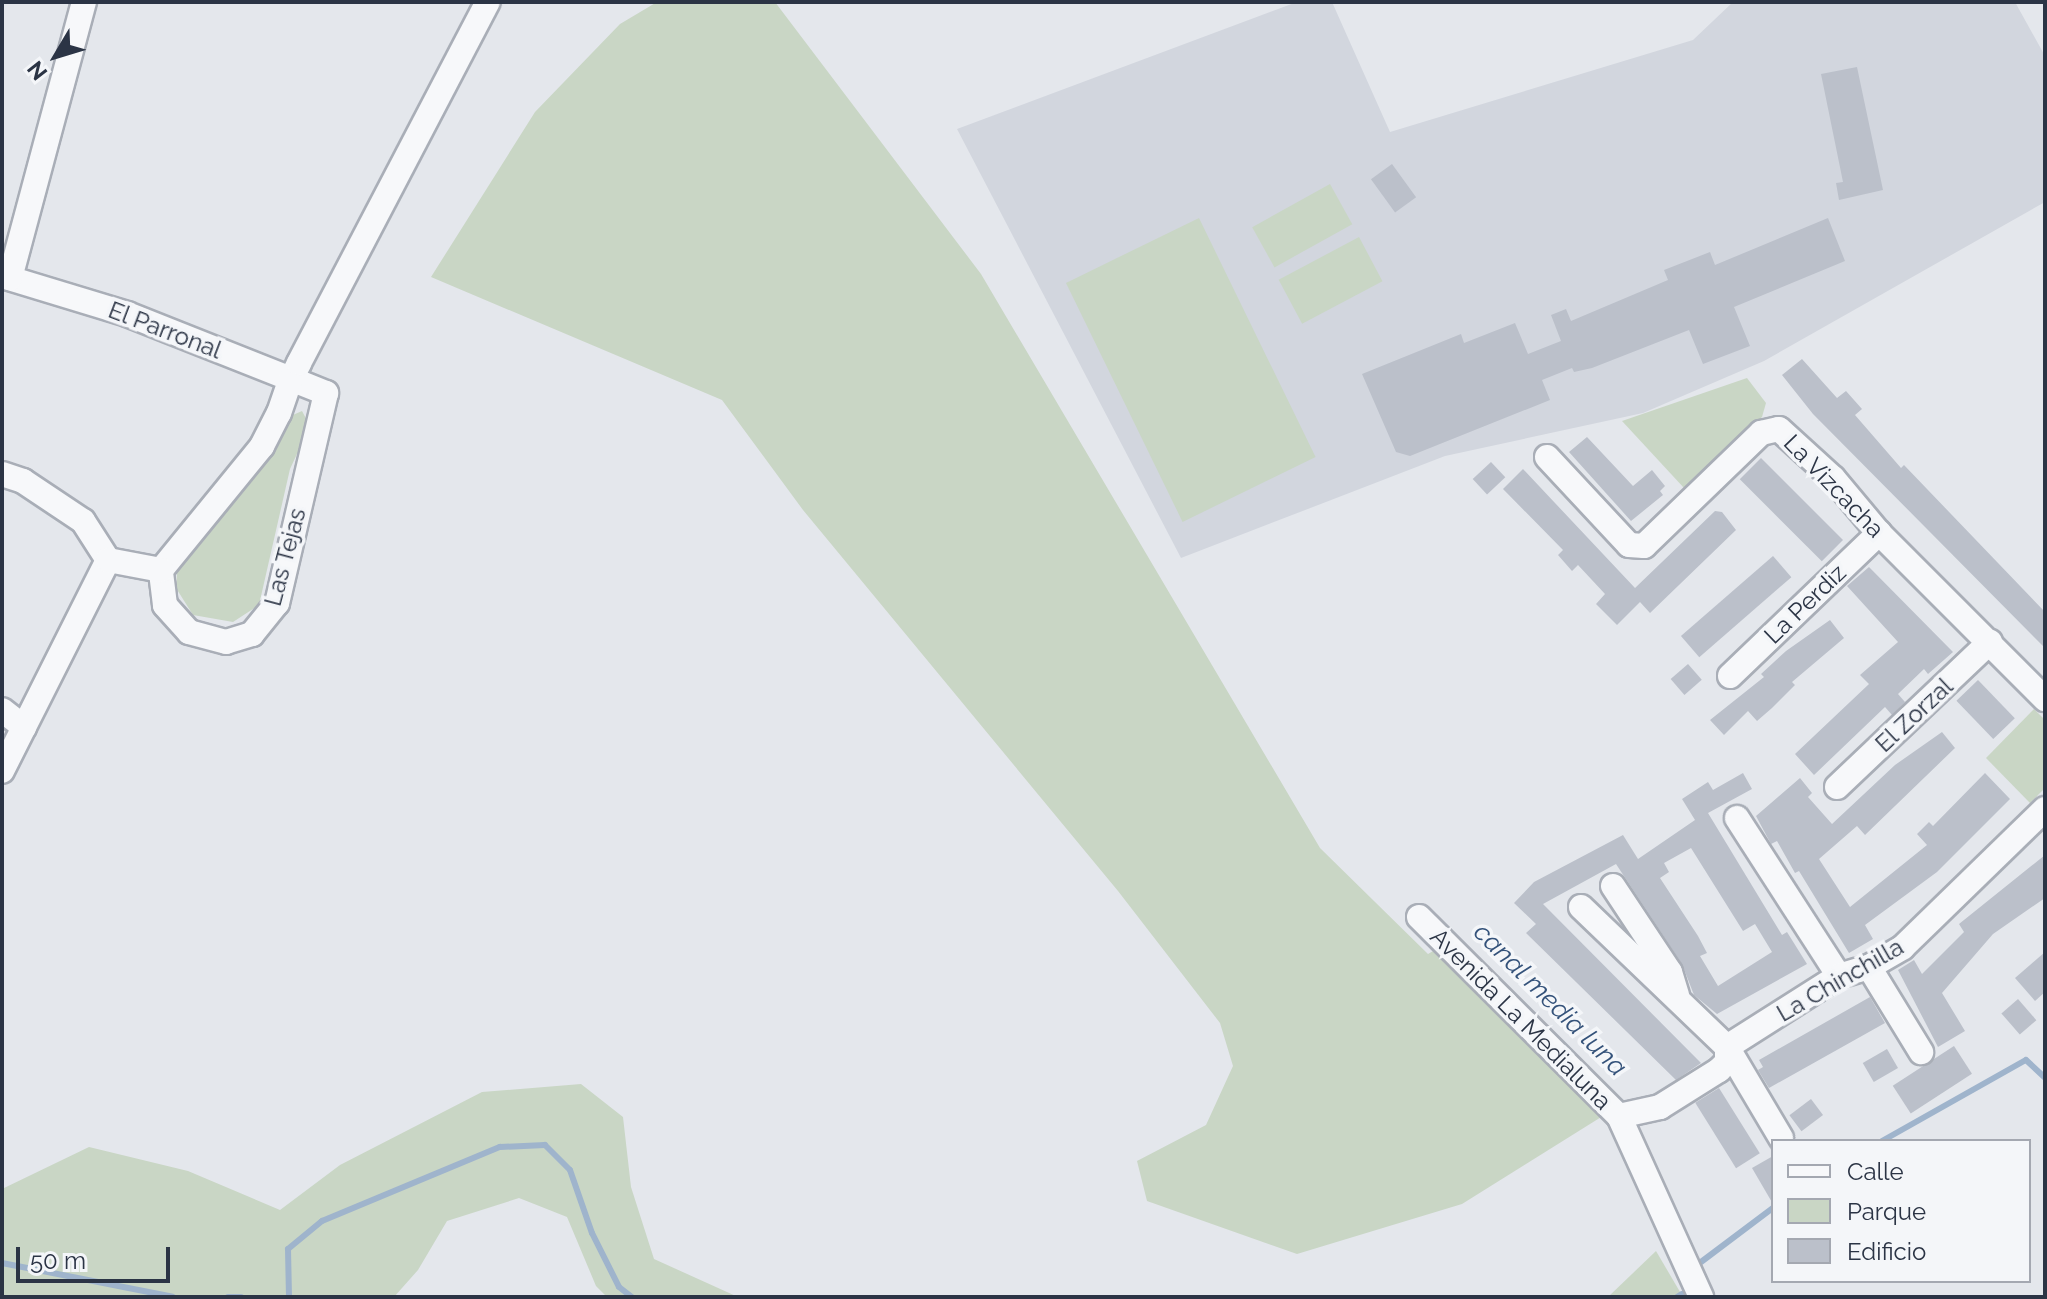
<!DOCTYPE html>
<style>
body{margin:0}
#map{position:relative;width:2047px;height:1299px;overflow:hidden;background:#e4e7ec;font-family:Raleway,sans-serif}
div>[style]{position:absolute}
.built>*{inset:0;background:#d2d6de}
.green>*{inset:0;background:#c9d6c5;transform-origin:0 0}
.stream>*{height:6px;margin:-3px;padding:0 3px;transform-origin:3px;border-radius:3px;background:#9fb4cc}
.building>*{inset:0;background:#bbc0ca;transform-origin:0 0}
.roads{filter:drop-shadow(2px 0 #a9aeb7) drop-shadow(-2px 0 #a9aeb7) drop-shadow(0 2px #a9aeb7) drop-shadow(0 -2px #a9aeb7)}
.street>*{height:24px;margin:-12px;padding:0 12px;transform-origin:12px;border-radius:12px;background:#f7f8fa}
span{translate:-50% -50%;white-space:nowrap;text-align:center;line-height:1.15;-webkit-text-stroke:7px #f4f6f9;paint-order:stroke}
.street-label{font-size:24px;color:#2b3445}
.water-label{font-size:26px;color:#34527a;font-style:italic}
.frame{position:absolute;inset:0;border:4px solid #2b3445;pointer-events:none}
.legend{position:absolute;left:1771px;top:1139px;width:260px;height:144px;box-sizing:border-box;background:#f4f6f9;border:2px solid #a4a8b1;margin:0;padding:10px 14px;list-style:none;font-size:24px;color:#2b3445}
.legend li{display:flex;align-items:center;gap:16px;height:40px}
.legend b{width:40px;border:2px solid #a4a8b1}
.north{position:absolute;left:16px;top:16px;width:80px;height:80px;-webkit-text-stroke:6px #f4f6f9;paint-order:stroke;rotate:232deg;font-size:22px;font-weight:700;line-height:32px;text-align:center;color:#2b3445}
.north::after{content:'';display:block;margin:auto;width:28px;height:36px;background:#2b3445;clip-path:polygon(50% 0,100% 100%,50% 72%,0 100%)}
.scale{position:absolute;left:16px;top:1247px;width:154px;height:36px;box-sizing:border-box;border:4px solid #2b3445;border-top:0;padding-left:10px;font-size:24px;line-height:28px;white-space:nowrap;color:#2b3445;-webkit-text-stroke:6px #f4f6f9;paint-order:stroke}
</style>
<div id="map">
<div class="built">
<div style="clip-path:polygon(1297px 2px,1332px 2px,1390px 132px,1693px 40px,1733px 2px,2015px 2px,2045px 56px,2045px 202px,1764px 361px,1643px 413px,1445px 456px,1181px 558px,957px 129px)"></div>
</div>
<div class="green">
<div style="clip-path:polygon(657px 2px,775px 2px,981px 274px,1320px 848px,1428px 954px,1440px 947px,1606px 1114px,1462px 1204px,1297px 1254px,1147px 1201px,1137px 1161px,1206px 1125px,1233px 1066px,1220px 1023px,1118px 891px,803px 510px,722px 400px,431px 277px,535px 112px,620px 24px)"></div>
<div style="left:1330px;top:184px;width:46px;height:89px;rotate:61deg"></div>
<div style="left:1199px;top:218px;width:266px;height:148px;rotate:64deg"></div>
<div style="left:1359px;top:237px;width:50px;height:91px;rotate:62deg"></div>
<div style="clip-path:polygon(1747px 378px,1766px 403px,1762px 417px,1684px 488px,1622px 421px)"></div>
<div style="clip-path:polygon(302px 411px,310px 426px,290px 469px,259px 605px,233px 622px,193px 615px,176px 588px,178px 559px,286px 418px)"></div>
<div style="clip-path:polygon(2034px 709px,2045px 720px,2045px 788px,2030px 803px,1986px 758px)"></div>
<div style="clip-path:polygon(581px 1084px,623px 1117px,631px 1187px,654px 1259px,738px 1297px,607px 1297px,596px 1286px,567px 1217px,519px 1198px,447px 1221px,418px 1270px,394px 1297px,2px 1297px,2px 1189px,89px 1147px,188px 1171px,280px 1210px,340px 1165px,482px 1092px)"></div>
<div style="clip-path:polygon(1656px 1251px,1683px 1297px,1608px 1297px)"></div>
</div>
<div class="stream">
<div style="left:1882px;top:1141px;width:165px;rotate:-29.4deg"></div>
<div style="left:2026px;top:1060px;width:26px;rotate:43deg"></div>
<div style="left:1701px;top:1262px;width:90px;rotate:-36.9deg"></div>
<div style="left:2px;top:1263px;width:174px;rotate:11.2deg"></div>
<div style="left:228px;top:1297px;width:13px"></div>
<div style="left:289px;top:1297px;width:48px;rotate:-91.2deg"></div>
<div style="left:288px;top:1249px;width:44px;rotate:-39.5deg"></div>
<div style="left:322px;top:1221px;width:193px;rotate:-22.6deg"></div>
<div style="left:500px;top:1147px;width:45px;rotate:-2.5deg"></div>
<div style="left:545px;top:1145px;width:35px;rotate:45deg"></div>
<div style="left:570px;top:1170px;width:67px;rotate:70.8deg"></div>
<div style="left:592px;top:1233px;width:60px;rotate:63.4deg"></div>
<div style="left:619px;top:1287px;width:16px;rotate:38deg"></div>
<div style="left:1677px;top:1297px;width:6px;rotate:-31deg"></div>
</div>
<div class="building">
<div style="clip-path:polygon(1857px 67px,1883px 190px,1839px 200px,1836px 183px,1843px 182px,1821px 74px)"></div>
<div style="left:1392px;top:164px;width:41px;height:26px;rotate:54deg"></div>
<div style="clip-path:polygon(1828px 218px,1845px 261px,1734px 307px,1750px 346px,1703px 364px,1689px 330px,1592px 368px,1574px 372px,1572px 368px,1542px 380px,1550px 400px,1410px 456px,1396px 452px,1362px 374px,1461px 334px,1464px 343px,1515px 323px,1528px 354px,1561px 341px,1551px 315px,1566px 309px,1571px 321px,1668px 280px,1664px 270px,1710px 252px,1715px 265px)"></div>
<div style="clip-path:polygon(1802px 359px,1837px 398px,1846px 391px,1862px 409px,1855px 415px,1901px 468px,1904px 465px,2045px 612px,2045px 648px,1813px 414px,1782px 375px)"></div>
<div style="clip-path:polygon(1587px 437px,1633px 486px,1652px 470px,1665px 486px,1660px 491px,1663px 495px,1631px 521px,1569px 452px)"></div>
<div style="left:1761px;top:458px;width:116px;height:30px;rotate:45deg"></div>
<div style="left:1491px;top:462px;width:21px;height:25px;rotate:47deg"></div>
<div style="clip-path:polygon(1523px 469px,1635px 588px,1715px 511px,1722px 512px,1736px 530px,1650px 613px,1640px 602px,1617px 625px,1596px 604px,1605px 594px,1578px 565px,1572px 571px,1558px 555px,1563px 550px,1503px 489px)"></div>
<div style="left:1773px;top:556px;width:28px;height:122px;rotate:49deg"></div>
<div style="clip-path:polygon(1869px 567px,1953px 652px,1928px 674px,1924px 669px,1898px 694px,1905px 702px,1892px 715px,1885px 707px,1814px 775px,1795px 754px,1869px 684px,1860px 675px,1898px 642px,1847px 586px)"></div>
<div style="clip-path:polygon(1830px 620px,1844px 638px,1792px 682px,1795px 685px,1772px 708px,1757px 721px,1748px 711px,1724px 735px,1710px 720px,1764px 677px,1761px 674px,1786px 651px)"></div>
<div style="left:1688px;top:664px;width:21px;height:23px;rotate:49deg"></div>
<div style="left:1978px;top:680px;width:53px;height:30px;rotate:46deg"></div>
<div style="clip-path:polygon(1942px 732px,1955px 748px,1865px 835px,1857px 826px,1819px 859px,1850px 907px,1927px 845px,1917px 834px,1929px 822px,1933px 826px,1985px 773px,2010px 799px,1937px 872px,1865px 925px,1873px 939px,1849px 953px,1799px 871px,1795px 873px,1777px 841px,1771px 844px,1756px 816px,1800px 778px,1812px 793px,1808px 797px,1832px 824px,1895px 765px)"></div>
<div style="clip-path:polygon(evenodd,1743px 773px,1752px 789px,1708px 813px,1782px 935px,1787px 932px,1807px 964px,1717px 1014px,1694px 995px,1682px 964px,1616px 864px,1543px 904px,1701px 1063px,1676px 1080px,1526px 933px,1536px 924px,1514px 903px,1534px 882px,1623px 835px,1638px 859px,1695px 820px,1682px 799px,1708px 782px,1713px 790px,1743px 773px,1691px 848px,1743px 931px,1755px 924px,1772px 952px,1718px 986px,1700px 956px,1707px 953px,1698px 936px,1660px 878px,1669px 872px,1664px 863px,1691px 848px)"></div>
<div style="clip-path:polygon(2045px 855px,2045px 898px,1993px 934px,1942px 993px,1965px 1031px,1938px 1047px,1898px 970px,1914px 960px,1922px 974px,1964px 932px,1959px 924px)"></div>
<div style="clip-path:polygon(2045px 952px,2045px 992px,2035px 1001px,2015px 978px)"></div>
<div style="clip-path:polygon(1870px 997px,1885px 1023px,1769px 1088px,1758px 1070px,1763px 1067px,1759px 1060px)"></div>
<div style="left:2018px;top:999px;width:28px;height:22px;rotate:49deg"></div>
<div style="left:1954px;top:1046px;width:33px;height:73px;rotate:57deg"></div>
<div style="left:1887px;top:1049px;width:22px;height:28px;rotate:60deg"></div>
<div style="left:1719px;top:1088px;width:77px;height:28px;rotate:58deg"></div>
<div style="left:1811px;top:1099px;width:20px;height:27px;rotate:53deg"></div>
<div style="clip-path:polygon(1773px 1156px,1773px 1204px,1752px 1168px)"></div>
</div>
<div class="roads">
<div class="street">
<div style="left:2px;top:276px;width:131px;rotate:16.9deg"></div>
<div style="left:127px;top:314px;width:176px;rotate:21.6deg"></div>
<div style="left:291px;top:379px;width:38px;rotate:22deg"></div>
<div style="left:326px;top:393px;width:216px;rotate:103.1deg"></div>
<div style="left:277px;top:603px;width:40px;rotate:129deg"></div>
<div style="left:252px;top:634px;width:27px;rotate:163deg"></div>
<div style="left:226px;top:642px;width:38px;rotate:-165deg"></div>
<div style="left:189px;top:632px;width:36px;rotate:-132deg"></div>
<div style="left:165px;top:605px;width:35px;rotate:-97deg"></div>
<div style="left:161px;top:570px;width:160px;rotate:-50.8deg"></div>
<div style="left:262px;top:446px;width:37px;rotate:-63deg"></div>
<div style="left:279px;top:413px;width:36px;rotate:-71deg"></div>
<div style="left:291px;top:379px;width:18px;rotate:-63deg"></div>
<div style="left:299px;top:363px;width:407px;rotate:-62.4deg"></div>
<div style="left:10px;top:278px;width:286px;rotate:-75deg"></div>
<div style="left:1547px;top:457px;width:120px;rotate:47deg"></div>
<div style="left:1629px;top:545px;width:15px;rotate:4deg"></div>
<div style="left:1644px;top:546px;width:163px;rotate:-44deg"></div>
<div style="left:1761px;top:433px;width:18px;rotate:-13deg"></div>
<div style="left:1779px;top:429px;width:73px;rotate:42.2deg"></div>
<div style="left:1833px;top:478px;width:72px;rotate:50.1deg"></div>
<div style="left:1879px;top:533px;width:235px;rotate:45deg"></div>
<div style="left:2px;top:474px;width:22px;rotate:18deg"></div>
<div style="left:23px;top:481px;width:72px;rotate:33.7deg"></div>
<div style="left:83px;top:521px;width:46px;rotate:57.3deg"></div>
<div style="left:108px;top:560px;width:236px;rotate:116.7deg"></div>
<div style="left:108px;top:560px;width:54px;rotate:10.7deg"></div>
<div style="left:1730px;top:676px;width:207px;rotate:-43.8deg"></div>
<div style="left:2px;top:710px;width:28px;rotate:38deg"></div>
<div style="left:1837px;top:787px;width:211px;rotate:-43.5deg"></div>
<div style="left:1737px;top:818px;width:188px;rotate:57.2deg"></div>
<div style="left:1613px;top:886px;width:103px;rotate:56.5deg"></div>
<div style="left:1670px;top:972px;width:24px;rotate:73deg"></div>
<div style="left:1581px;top:907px;width:202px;rotate:43.8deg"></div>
<div style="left:1727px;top:1047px;width:106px;rotate:59.3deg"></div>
<div style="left:1419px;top:917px;width:282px;rotate:44.9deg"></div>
<div style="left:1619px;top:1116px;width:199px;rotate:65.6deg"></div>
<div style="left:1869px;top:967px;width:100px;rotate:58.5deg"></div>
<div style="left:1619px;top:1116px;width:42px;rotate:-12.4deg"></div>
<div style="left:1660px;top:1107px;width:70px;rotate:-32.1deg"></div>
<div style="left:1719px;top:1070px;width:11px;rotate:-45deg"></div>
<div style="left:1727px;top:1062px;width:15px;rotate:-90deg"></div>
<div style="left:1727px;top:1047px;width:133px;rotate:-32.4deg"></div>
<div style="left:1839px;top:976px;width:31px;rotate:-17deg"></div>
<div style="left:1869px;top:967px;width:39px;rotate:-30deg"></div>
<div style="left:1903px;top:947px;width:198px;rotate:-44.2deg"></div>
</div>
</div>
<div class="street-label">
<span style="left:165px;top:330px;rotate:21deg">El Parronal</span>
<span style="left:1834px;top:486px;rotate:46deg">La Vizcacha</span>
<span style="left:285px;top:557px;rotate:-75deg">Las Tejas</span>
<span style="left:1805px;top:604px;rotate:-44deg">La Perdiz</span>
<span style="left:1914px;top:715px;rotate:-43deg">El Zorzal</span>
<span style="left:1840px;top:980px;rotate:-30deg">La Chinchilla</span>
<span style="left:1521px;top:1019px;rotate:45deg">Avenida La Medialuna</span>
</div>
<div class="water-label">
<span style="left:1550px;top:1000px;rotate:45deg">canal media luna</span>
</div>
<div class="frame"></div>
<ul class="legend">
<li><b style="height:10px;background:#f7f8fa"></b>Calle</li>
<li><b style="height:22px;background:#c9d6c5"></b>Parque</li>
<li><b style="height:22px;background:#bbc0ca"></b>Edificio</li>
</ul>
<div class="north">N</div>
<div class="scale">50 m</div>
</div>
